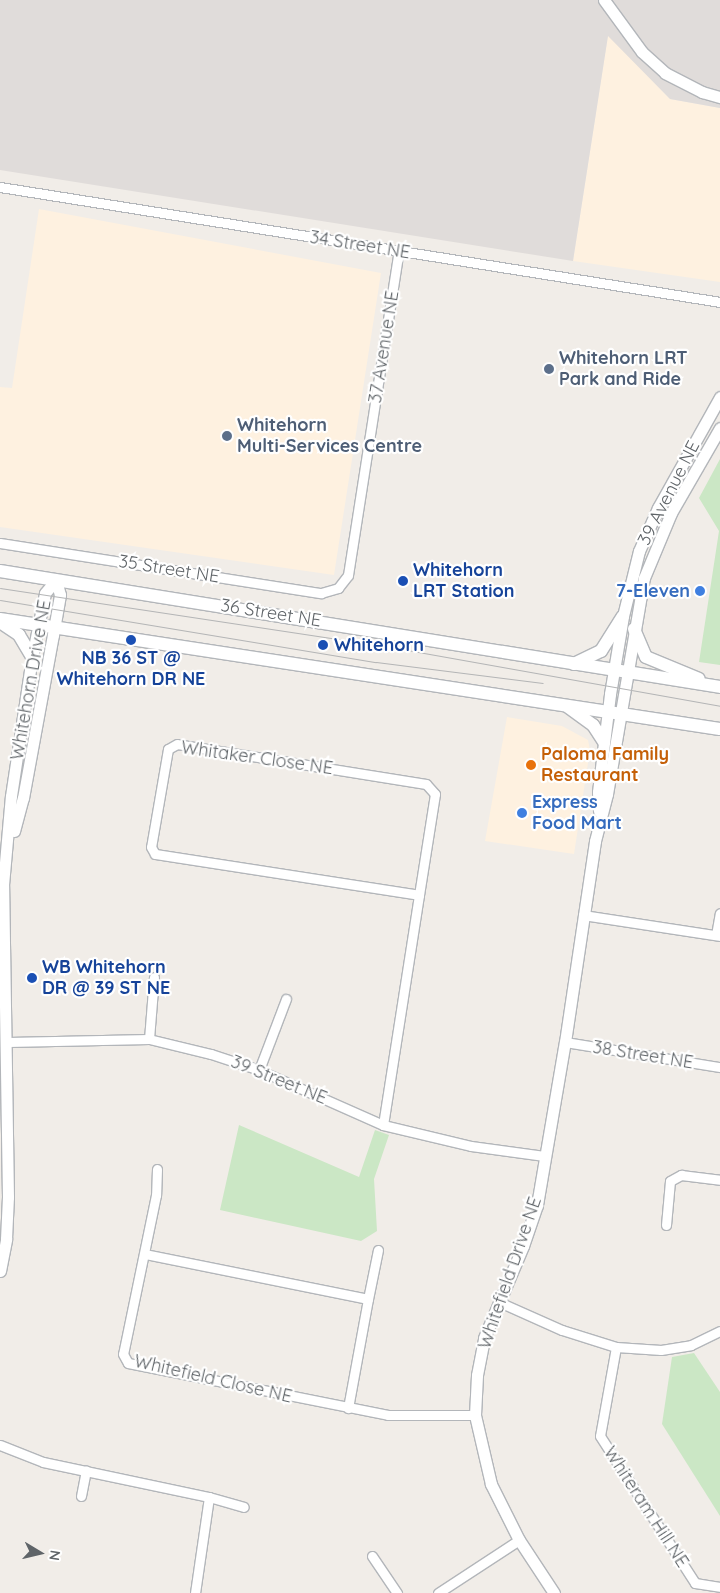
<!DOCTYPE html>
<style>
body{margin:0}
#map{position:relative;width:720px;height:1593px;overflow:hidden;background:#f1ede8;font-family:Quicksand,sans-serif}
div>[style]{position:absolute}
.commercial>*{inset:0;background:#fef1e0}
.industrial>*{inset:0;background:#e0dcda}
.green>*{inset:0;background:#cbe7c5}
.roads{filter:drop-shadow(1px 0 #b3b6ba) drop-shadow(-1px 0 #b3b6ba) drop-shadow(0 1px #b3b6ba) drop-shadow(0 -1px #b3b6ba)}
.minor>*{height:9px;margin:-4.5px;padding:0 4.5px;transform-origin:4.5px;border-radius:4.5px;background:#fff}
.tertiary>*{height:11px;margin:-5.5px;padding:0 5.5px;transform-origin:5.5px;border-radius:5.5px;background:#fff}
.secondary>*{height:12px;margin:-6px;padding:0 6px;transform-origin:6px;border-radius:6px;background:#fff}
.tram>*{height:1px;margin:-0.5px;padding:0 0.5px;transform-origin:0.5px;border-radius:0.5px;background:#b4b5b6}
.dots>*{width:14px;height:14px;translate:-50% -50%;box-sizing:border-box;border:2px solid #fff;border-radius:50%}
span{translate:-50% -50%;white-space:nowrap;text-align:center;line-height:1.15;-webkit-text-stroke:4.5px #fff;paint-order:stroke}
.street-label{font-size:18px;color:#5f6468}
.service-label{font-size:18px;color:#4e5e75;font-weight:700}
.left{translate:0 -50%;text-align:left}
.transit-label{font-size:18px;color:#164399;font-weight:700}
.shop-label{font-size:18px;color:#366cbe;font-weight:700}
.right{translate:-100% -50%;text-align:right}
.food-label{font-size:18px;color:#c56008;font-weight:700}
.north{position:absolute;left:15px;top:1528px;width:50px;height:50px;-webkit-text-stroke:4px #fff;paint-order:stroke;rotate:99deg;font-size:14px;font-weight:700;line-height:20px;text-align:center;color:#5f6468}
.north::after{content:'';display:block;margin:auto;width:18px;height:22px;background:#5f6468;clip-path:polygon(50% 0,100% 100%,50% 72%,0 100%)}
</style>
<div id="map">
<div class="commercial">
<div style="clip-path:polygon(608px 35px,670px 99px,720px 108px,720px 282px,573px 261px)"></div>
<div style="clip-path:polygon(39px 209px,381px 273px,334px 575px,0 527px,0 387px,12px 388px)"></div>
<div style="clip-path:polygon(507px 717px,562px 726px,588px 740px,590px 750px,574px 854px,485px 841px)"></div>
</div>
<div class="industrial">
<div style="clip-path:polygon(0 0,720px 0,720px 108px,670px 99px,608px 36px,573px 261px,0 170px)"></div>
</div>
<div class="green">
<div style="clip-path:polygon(720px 459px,720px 665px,699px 662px,719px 531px,699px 498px)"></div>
<div style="clip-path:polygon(239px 1125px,359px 1177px,375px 1130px,389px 1135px,374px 1179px,377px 1231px,361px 1241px,220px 1210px)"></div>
<div style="clip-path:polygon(694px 1353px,720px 1392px,720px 1516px,662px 1424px,672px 1357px)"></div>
</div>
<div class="roads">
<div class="minor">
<div style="left:0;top:187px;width:729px;rotate:9.07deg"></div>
<div style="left:0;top:543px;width:325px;rotate:8.9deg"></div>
<div style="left:321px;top:593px;width:18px;rotate:-16deg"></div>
<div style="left:338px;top:588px;width:16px;rotate:-52deg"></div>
<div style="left:348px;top:575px;width:328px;rotate:-81.1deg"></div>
<div style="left:583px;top:915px;width:139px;rotate:8.7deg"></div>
<div style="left:716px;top:935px;width:22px;rotate:-80deg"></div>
<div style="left:149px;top:1039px;width:62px;rotate:-85.4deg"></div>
<div style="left:8px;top:1042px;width:141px;rotate:-1.2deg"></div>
<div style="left:149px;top:1039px;width:64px;rotate:13.6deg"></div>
<div style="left:211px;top:1054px;width:51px;rotate:18.4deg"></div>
<div style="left:259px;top:1070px;width:136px;rotate:23.9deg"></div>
<div style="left:383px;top:1125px;width:90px;rotate:13.4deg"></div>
<div style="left:471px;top:1146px;width:74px;rotate:7.8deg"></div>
<div style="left:565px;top:1042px;width:157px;rotate:9.2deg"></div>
<div style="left:259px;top:1070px;width:76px;rotate:-69.2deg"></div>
<div style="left:383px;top:1125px;width:233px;rotate:-81.1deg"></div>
<div style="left:419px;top:895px;width:102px;rotate:-81deg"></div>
<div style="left:435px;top:794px;width:13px;rotate:-132deg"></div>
<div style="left:426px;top:784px;width:252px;rotate:-170.9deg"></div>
<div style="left:177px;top:744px;width:10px;rotate:151deg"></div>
<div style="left:168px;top:749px;width:99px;rotate:99.8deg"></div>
<div style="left:151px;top:847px;width:8px;rotate:60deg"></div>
<div style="left:155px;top:854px;width:267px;rotate:8.8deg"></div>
<div style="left:157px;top:1169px;width:26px;rotate:92deg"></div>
<div style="left:156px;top:1195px;width:162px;rotate:101.7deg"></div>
<div style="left:123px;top:1354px;width:10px;rotate:61deg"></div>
<div style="left:128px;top:1363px;width:265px;rotate:11.3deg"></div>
<div style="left:388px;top:1415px;width:87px"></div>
<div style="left:666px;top:1225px;width:44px;rotate:-84.8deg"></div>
<div style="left:670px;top:1181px;width:13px;rotate:-29deg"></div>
<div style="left:681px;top:1175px;width:39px;rotate:7deg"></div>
<div style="left:145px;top:1254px;width:227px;rotate:11.4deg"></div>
<div style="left:368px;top:1299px;width:111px;rotate:100.4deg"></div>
<div style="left:368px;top:1299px;width:50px;rotate:-78.5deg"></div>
<div style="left:499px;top:1302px;width:69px;rotate:24deg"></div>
<div style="left:562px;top:1330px;width:57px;rotate:17.5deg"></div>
<div style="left:616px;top:1347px;width:45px;rotate:3.8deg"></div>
<div style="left:661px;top:1350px;width:30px;rotate:-9deg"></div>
<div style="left:691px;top:1345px;width:32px;rotate:-26deg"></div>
<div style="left:616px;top:1347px;width:90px;rotate:100.2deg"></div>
<div style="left:600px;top:1436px;width:175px;rotate:57.1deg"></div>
<div style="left:695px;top:1583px;width:25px;rotate:9deg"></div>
<div style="left:0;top:1445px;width:46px;rotate:21.6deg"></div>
<div style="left:43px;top:1462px;width:170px;rotate:11.9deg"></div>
<div style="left:209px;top:1497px;width:97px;rotate:98.3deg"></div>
<div style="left:81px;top:1496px;width:26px;rotate:-79deg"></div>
<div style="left:209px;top:1497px;width:36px;rotate:16deg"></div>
<div style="left:372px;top:1556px;width:45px;rotate:56deg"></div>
<div style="left:438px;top:1593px;width:97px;rotate:-33.2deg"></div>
</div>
<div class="tertiary">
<div style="left:604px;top:0;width:64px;rotate:53.8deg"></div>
<div style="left:642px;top:52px;width:31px;rotate:42deg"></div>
<div style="left:665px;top:73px;width:42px;rotate:27.2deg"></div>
<div style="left:702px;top:92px;width:19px;rotate:16deg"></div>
<div style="left:599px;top:811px;width:19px;rotate:-93deg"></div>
<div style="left:598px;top:792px;width:99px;rotate:-83deg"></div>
<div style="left:610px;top:694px;width:79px;rotate:-80.5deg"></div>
<div style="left:623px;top:616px;width:67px;rotate:-76.2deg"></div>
<div style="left:639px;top:551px;width:47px;rotate:-66.2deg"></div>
<div style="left:658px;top:508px;width:127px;rotate:-60.8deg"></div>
<div style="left:14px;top:831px;width:34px;rotate:-75deg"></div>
<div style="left:23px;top:798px;width:166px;rotate:-79.6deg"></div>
<div style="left:53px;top:635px;width:41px;rotate:-80.1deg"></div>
<div style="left:60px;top:595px;width:16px;rotate:-105deg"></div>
<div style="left:0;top:1271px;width:33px;rotate:-79deg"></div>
<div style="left:6px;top:1239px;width:42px;rotate:-87.3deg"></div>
<div style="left:8px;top:1197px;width:312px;rotate:-90.9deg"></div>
<div style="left:3px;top:885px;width:89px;rotate:-84.9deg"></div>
<div style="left:11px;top:796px;width:141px;rotate:-81.4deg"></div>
<div style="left:32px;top:657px;width:65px;rotate:-78.5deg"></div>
<div style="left:45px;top:593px;width:17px;rotate:-50deg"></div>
<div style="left:554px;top:1593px;width:64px;rotate:-123.4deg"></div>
<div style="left:519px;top:1540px;width:63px;rotate:-116.6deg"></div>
<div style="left:491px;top:1484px;width:71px;rotate:-103.1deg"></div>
<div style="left:475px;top:1415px;width:40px;rotate:-87.1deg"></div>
<div style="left:477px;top:1375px;width:38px;rotate:-79deg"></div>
<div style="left:484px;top:1338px;width:100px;rotate:-67deg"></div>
<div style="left:523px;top:1246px;width:43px;rotate:-71.1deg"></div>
<div style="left:537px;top:1205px;width:165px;rotate:-80.3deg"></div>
<div style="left:565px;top:1042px;width:203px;rotate:-81.5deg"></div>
<div style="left:595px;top:841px;width:49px;rotate:-75.7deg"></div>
<div style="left:607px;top:794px;width:219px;rotate:-80.3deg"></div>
<div style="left:644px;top:578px;width:70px;rotate:-67.4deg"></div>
<div style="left:671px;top:513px;width:98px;rotate:-60deg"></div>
</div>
<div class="secondary">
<div style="left:0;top:571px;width:729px;rotate:9.15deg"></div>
<div style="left:0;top:619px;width:728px;rotate:8.69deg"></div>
<div style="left:0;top:622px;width:23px;rotate:34deg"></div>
<div style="left:19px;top:635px;width:26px;rotate:59deg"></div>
<div style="left:634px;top:629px;width:30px;rotate:67deg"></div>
<div style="left:646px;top:657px;width:57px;rotate:22.5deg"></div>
<div style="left:574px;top:664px;width:30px;rotate:-26deg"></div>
<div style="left:601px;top:651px;width:41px;rotate:-57.8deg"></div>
<div style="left:568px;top:707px;width:31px;rotate:36deg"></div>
<div style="left:593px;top:725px;width:20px;rotate:57deg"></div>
</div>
</div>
<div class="tram">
<div style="left:0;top:588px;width:383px;rotate:8.6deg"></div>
<div style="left:379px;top:645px;width:346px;rotate:10.1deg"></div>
<div style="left:0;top:600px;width:381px;rotate:9.4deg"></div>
<div style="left:376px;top:662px;width:168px;rotate:7.2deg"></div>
</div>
<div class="dots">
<div style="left:549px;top:369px;background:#5c6f8a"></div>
<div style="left:227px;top:436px;background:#5c6f8a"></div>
<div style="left:403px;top:581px;background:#1a4fb4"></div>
<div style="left:700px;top:591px;background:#3f7fe0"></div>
<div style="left:131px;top:640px;background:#1a4fb4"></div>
<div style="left:323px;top:645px;background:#1a4fb4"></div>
<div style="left:531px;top:765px;background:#e8710a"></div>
<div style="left:522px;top:813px;background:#3f7fe0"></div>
<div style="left:32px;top:978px;background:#1a4fb4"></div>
</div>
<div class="street-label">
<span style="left:360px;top:245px;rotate:9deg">34 Street NE</span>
<span style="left:384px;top:347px;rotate:-81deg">37 Avenue NE</span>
<span style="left:669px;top:493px;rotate:-63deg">39 Avenue NE</span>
<span style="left:169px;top:569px;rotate:9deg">35 Street NE</span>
<span style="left:271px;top:613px;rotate:9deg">36 Street NE</span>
<span style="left:31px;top:680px;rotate:-80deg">Whitehorn Drive NE</span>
<span style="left:257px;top:758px;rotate:8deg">Whitaker Close NE</span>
<span style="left:643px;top:1055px;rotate:9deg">38 Street NE</span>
<span style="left:279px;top:1080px;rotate:22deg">39 Street NE</span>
<span style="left:510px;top:1273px;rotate:-71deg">Whitefield Drive NE</span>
<span style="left:213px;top:1379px;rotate:13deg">Whitefield Close NE</span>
<span style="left:646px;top:1507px;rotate:57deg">Whiteram Hill NE</span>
</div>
<div class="service-label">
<span class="left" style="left:559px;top:369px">Whitehorn LRT<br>Park and Ride</span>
<span class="left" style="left:237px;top:436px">Whitehorn<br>Multi-Services Centre</span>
</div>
<div class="transit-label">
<span class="left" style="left:413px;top:581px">Whitehorn<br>LRT Station</span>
<span class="left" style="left:334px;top:645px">Whitehorn</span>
<span style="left:131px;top:669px">NB 36 ST @<br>Whitehorn DR NE</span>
<span class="left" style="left:42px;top:978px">WB Whitehorn<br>DR @ 39 ST NE</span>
</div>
<div class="shop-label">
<span class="right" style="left:690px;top:591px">7-Eleven</span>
<span class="left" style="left:532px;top:813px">Express<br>Food Mart</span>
</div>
<div class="food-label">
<span class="left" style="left:541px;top:765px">Paloma Family<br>Restaurant</span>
</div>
<div class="north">N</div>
</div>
